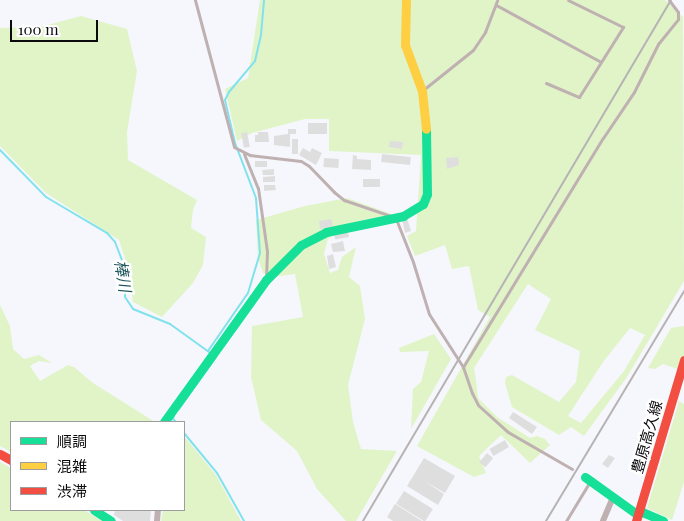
<!DOCTYPE html>
<meta charset="utf-8">
<style>
body{margin:0}
#map{position:relative;width:684px;height:521px;overflow:hidden;background:#f6f7fc;font-family:"Playfair Display","Noto Sans JP",serif}
div>[style]{position:absolute}
.green>*{inset:0;background:#e0f4c8}
.stream>*{height:2px;margin:-1px;padding:0 1px;transform-origin:1px;border-radius:1px;background:#81e2ed}
.building>*{inset:0;background:#dfdedf;transform-origin:0 0}
.lane>*{height:3px;margin:-1.5px;padding:0 1.5px;transform-origin:1.5px;border-radius:1.5px;background:#bfb1b1}
.street>*{height:5.5px;margin:-2.75px;padding:0 2.75px;transform-origin:2.75px;border-radius:2.75px;background:#bfb1b1}
.fast>*{height:9px;margin:-4.5px;padding:0 4.5px;transform-origin:4.5px;border-radius:4.5px;background:#16e098}
.slow>*{height:9px;margin:-4.5px;padding:0 4.5px;transform-origin:4.5px;border-radius:4.5px;background:#ffcf43}
.jam>*{height:9px;margin:-4.5px;padding:0 4.5px;transform-origin:4.5px;border-radius:4.5px;background:#f24e42}
.rail>*{height:2px;margin:-1px;padding:0 1px;transform-origin:1px;border-radius:1px;background:#b7b3b5}
span{translate:-50% -50%;white-space:nowrap;text-align:center;line-height:1.15;-webkit-text-stroke:4.5px #fff;paint-order:stroke}
.street-label{font-size:15px;color:#0b0b0e}
.water-label{font-size:16px;color:#1e575d;font-style:italic}
.legend{position:absolute;left:10px;top:421px;width:175px;height:90px;box-sizing:border-box;background:#fff;border:1px solid #9d9d9f;margin:0;padding:6px 9px;list-style:none;font-size:15px;color:#0b0b0e}
.legend li{display:flex;align-items:center;gap:10px;height:25px}
.legend b{width:25px;border:1px solid #9d9d9f}
.scale{position:absolute;left:10px;top:20px;width:88px;height:22px;box-sizing:border-box;border:2px solid #0b0b0e;border-top:0;padding-left:6px;font-size:15px;line-height:18px;white-space:nowrap;color:#0b0b0e;-webkit-text-stroke:4px #fff;paint-order:stroke}
</style>
<div id="map">
<div class="green">
<div style="clip-path:polygon(evenodd,260px 0,665px 0,683px 17px,684px 281px,627px 377px,584px 436px,571px 427px,559px 435px,512px 407px,505px 383px,506px 377px,512px 375px,559px 402px,576px 382px,580px 351px,535px 330px,551px 299px,528px 284px,474px 368px,476px 380px,478px 398px,497px 417px,530px 438px,537px 436px,545px 439px,550px 445px,530px 463px,501px 435px,479px 456px,486px 473px,474px 477px,417px 446px,490px 317px,478px 310px,469px 266px,452px 269px,445px 245px,415px 256px,407px 236px,416px 231px,421px 155px,329px 151px,329px 119px,305px 119px,252px 133px,237px 141px,225px 89px,248px 78px,260px 0,630px 328px,645px 335px,624px 371px,581px 423px,568px 416px,603px 362px,630px 328px)"></div>
<div style="clip-path:polygon(81px 16px,127px 29px,137px 71px,127px 132px,128px 160px,197px 200px,193px 210px,191px 228px,206px 237px,203px 265px,193px 283px,162px 317px,133px 302px,127px 264px,119px 240px,46px 193px,0 146px,0 28px,40px 27px)"></div>
<div style="clip-path:polygon(347px 198px,394px 215px,358px 221px,328px 239px,324px 254px,330px 273px,338px 270px,342px 257px,356px 247px,349px 277px,360px 286px,365px 319px,348px 385px,353px 422px,361px 449px,397px 451px,356px 521px,346px 521px,317px 489px,297px 451px,261px 420px,251px 377px,252px 326px,303px 317px,295px 274px,272px 277px,263px 273px,258px 259px,256px 220px,305px 206px)"></div>
<div style="clip-path:polygon(0 305px,10px 326px,13px 349px,24px 359px,39px 355px,52px 363px,39px 361px,30px 366px,40px 381px,68px 365px,74px 367px,93px 383px,155px 422px,11px 422px,11px 452px,0 446px)"></div>
<div style="clip-path:polygon(684px 326px,684px 371px,663px 364px,655px 369px,648px 368px,671px 328px)"></div>
<div style="clip-path:polygon(434px 334px,451px 359px,411px 429px,413px 389px,421px 382px,429px 351px,400px 352px,399px 348px)"></div>
<div style="clip-path:polygon(679px 401px,684px 404px,684px 482px,672px 520px,647px 508px)"></div>
<div style="clip-path:polygon(184px 436px,216px 475px,241px 521px,161px 521px,163px 510px,184px 510px)"></div>
<div style="clip-path:polygon(0 462px,11px 468px,11px 510px,84px 510px,102px 521px,0 521px)"></div>
</div>
<div class="stream">
<div style="left:0;top:150px;width:66px;rotate:45.6deg"></div>
<div style="left:46px;top:197px;width:71px;rotate:30.5deg"></div>
<div style="left:107px;top:233px;width:12px;rotate:48deg"></div>
<div style="left:115px;top:242px;width:26px;rotate:69deg"></div>
<div style="left:124px;top:266px;width:31px;rotate:88deg"></div>
<div style="left:125px;top:297px;width:14px;rotate:56deg"></div>
<div style="left:133px;top:309px;width:40px;rotate:22deg"></div>
<div style="left:170px;top:324px;width:48px;rotate:35.7deg"></div>
<div style="left:208px;top:351px;width:70px;rotate:-55.4deg"></div>
<div style="left:248px;top:293px;width:42px;rotate:-73.3deg"></div>
<div style="left:260px;top:253px;width:55px;rotate:-94.2deg"></div>
<div style="left:256px;top:198px;width:59px;rotate:-110.9deg"></div>
<div style="left:235px;top:143px;width:44px;rotate:-103.1deg"></div>
<div style="left:225px;top:100px;width:9px;rotate:-63deg"></div>
<div style="left:229px;top:92px;width:40px;rotate:-50deg"></div>
<div style="left:255px;top:61px;width:27px;rotate:-77deg"></div>
<div style="left:261px;top:35px;width:35px;rotate:-85deg"></div>
<div style="left:179px;top:409px;width:64px;rotate:-54.6deg"></div>
<div style="left:174px;top:415px;width:4px;rotate:104deg"></div>
<div style="left:173px;top:419px;width:4px;rotate:45deg"></div>
<div style="left:184px;top:433px;width:52px;rotate:50.5deg"></div>
<div style="left:217px;top:473px;width:55px;rotate:60.6deg"></div>
</div>
<div class="building">
<div style="left:327px;top:123px;width:11px;height:19px;rotate:90deg"></div>
<div style="clip-path:polygon(288px 129px,296px 129px,296px 134px,290px 134px,290px 147px,274px 145px,274px 136px,288px 134px)"></div>
<div style="left:247px;top:132px;width:15px;height:6px;rotate:79deg"></div>
<div style="clip-path:polygon(258px 132px,268px 132px,269px 142px,255px 142px,255px 135px,258px 135px)"></div>
<div style="left:292px;top:139px;width:6px;height:15px"></div>
<div style="clip-path:polygon(390px 141px,403px 142px,402px 149px,389px 147px)"></div>
<div style="clip-path:polygon(303px 148px,310px 152px,312px 148px,322px 153px,316px 165px,299px 155px)"></div>
<div style="left:382px;top:154px;width:29px;height:8px;rotate:6deg"></div>
<div style="clip-path:polygon(353px 155px,357px 156px,357px 159px,371px 160px,371px 170px,352px 169px)"></div>
<div style="clip-path:polygon(458px 157px,459px 165px,447px 169px,446px 158px)"></div>
<div style="left:324px;top:158px;width:15px;height:9px;rotate:4deg"></div>
<div style="left:255px;top:161px;width:12px;height:6px"></div>
<div style="clip-path:polygon(274px 169px,274px 175px,263px 175px,262px 170px)"></div>
<div style="clip-path:polygon(275px 176px,275px 182px,263px 182px,263px 177px)"></div>
<div style="left:363px;top:179px;width:17px;height:8px"></div>
<div style="clip-path:polygon(264px 185px,275px 185px,276px 190px,264px 191px)"></div>
<div style="clip-path:polygon(407px 218px,411px 231px,405px 233px,402px 219px)"></div>
<div style="clip-path:polygon(331px 219px,333px 226px,320px 229px,319px 221px)"></div>
<div style="left:348px;top:232px;width:5px;height:14px;rotate:79deg"></div>
<div style="clip-path:polygon(343px 241px,345px 251px,333px 252px,331px 244px)"></div>
<div style="clip-path:polygon(333px 254px,336px 267px,329px 269px,327px 256px)"></div>
<div style="clip-path:polygon(513px 412px,537px 427px,532px 434px,509px 418px)"></div>
<div style="left:505px;top:440px;width:8px;height:18px;rotate:60deg"></div>
<div style="left:487px;top:453px;width:8px;height:12px;rotate:40deg"></div>
<div style="clip-path:polygon(609px 455px,615px 458px,608px 468px,602px 464px)"></div>
<div style="clip-path:polygon(424px 458px,455px 476px,445px 493px,424px 481px,444px 494px,438px 505px,407px 486px)"></div>
<div style="left:404px;top:491px;width:34px;height:15px;rotate:32deg"></div>
<div style="clip-path:polygon(395px 504px,422px 521px,393px 521px,387px 517px)"></div>
<div style="clip-path:polygon(115px 510px,151px 510px,150px 521px,123px 521px,114px 515px)"></div>
</div>
<div class="lane">
<div style="left:195px;top:0;width:152px;rotate:75.1deg"></div>
<div style="left:234px;top:147px;width:18px;rotate:27deg"></div>
<div style="left:250px;top:155px;width:51px;rotate:6.7deg"></div>
<div style="left:301px;top:161px;width:9px;rotate:32deg"></div>
<div style="left:309px;top:166px;width:36px;rotate:46deg"></div>
<div style="left:334px;top:192px;width:13px;rotate:39deg"></div>
<div style="left:344px;top:200px;width:50px;rotate:18.8deg"></div>
<div style="left:496px;top:5px;width:119px;rotate:28.5deg"></div>
<div style="left:546px;top:83px;width:36px;rotate:23deg"></div>
<div style="left:579px;top:97px;width:83px;rotate:-57.8deg"></div>
<div style="left:623px;top:27px;width:61px;rotate:-153.9deg"></div>
<div style="left:423px;top:90px;width:64px;rotate:-38.7deg"></div>
<div style="left:473px;top:50px;width:22px;rotate:-56deg"></div>
<div style="left:485px;top:32px;width:34px;rotate:-69deg"></div>
<div style="left:244px;top:154px;width:37px;rotate:68deg"></div>
<div style="left:258px;top:188px;width:64px;rotate:81.9deg"></div>
<div style="left:267px;top:251px;width:26px;rotate:92deg"></div>
<div style="left:396px;top:219px;width:46px;rotate:68.4deg"></div>
<div style="left:413px;top:262px;width:54px;rotate:72.9deg"></div>
<div style="left:429px;top:314px;width:63px;rotate:57.3deg"></div>
<div style="left:463px;top:367px;width:28px;rotate:71deg"></div>
<div style="left:472px;top:393px;width:13px;rotate:63deg"></div>
<div style="left:478px;top:405px;width:40px;rotate:42deg"></div>
<div style="left:508px;top:432px;width:74px;rotate:30deg"></div>
<div style="left:463px;top:367px;width:268px;rotate:-58.6deg"></div>
<div style="left:603px;top:138px;width:55px;rotate:-56deg"></div>
<div style="left:634px;top:92px;width:54px;rotate:-63.4deg"></div>
<div style="left:658px;top:44px;width:32px;rotate:-51deg"></div>
<div style="left:678px;top:19px;width:7px;rotate:-90deg"></div>
<div style="left:678px;top:12px;width:15px;rotate:-127deg"></div>
<div style="left:566px;top:521px;width:44px;rotate:-58.8deg"></div>
</div>
<div class="street">
<div style="left:157px;top:521px;width:11px;rotate:-85deg"></div>
<div style="left:603px;top:521px;width:26px;rotate:-67deg"></div>
</div>
<div class="fast">
<div style="left:164px;top:422px;width:175px;rotate:-54.3deg"></div>
<div style="left:266px;top:280px;width:49px;rotate:-45deg"></div>
<div style="left:301px;top:245px;width:28px;rotate:-27deg"></div>
<div style="left:326px;top:232px;width:79px;rotate:-11.7deg"></div>
<div style="left:403px;top:216px;width:23px;rotate:-31deg"></div>
<div style="left:423px;top:204px;width:11px;rotate:-68deg"></div>
<div style="left:427px;top:194px;width:65px;rotate:-90.9deg"></div>
<div style="left:585px;top:477px;width:65px;rotate:35.6deg"></div>
<div style="left:94px;top:510px;width:20px;rotate:33deg"></div>
<div style="left:640px;top:511px;width:25px;rotate:23deg"></div>
</div>
<div class="slow">
<div style="left:406px;top:0;width:45px;rotate:91.3deg"></div>
<div style="left:405px;top:45px;width:49px;rotate:69.7deg"></div>
<div style="left:422px;top:91px;width:38px;rotate:84deg"></div>
</div>
<div class="jam">
<div style="left:0;top:454px;width:13px;rotate:29deg"></div>
<div style="left:636px;top:521px;width:168px;rotate:-73.4deg"></div>
</div>
<div class="rail">
<div style="left:363px;top:521px;width:605px;rotate:-59.41deg"></div>
<div style="left:546px;top:521px;width:268px;rotate:-59deg"></div>
</div>
<div class="street-label">
<span style="left:647px;top:437px;rotate:-74deg">豊原高久線</span>
</div>
<div class="water-label">
<span style="left:123px;top:276px;rotate:81deg">棒川</span>
</div>
<ul class="legend">
<li><b style="height:6px;background:#16e098"></b>順調</li>
<li><b style="height:6px;background:#ffcf43"></b>混雑</li>
<li><b style="height:6px;background:#f24e42"></b>渋滞</li>
</ul>
<div class="scale">100 m</div>
</div>
